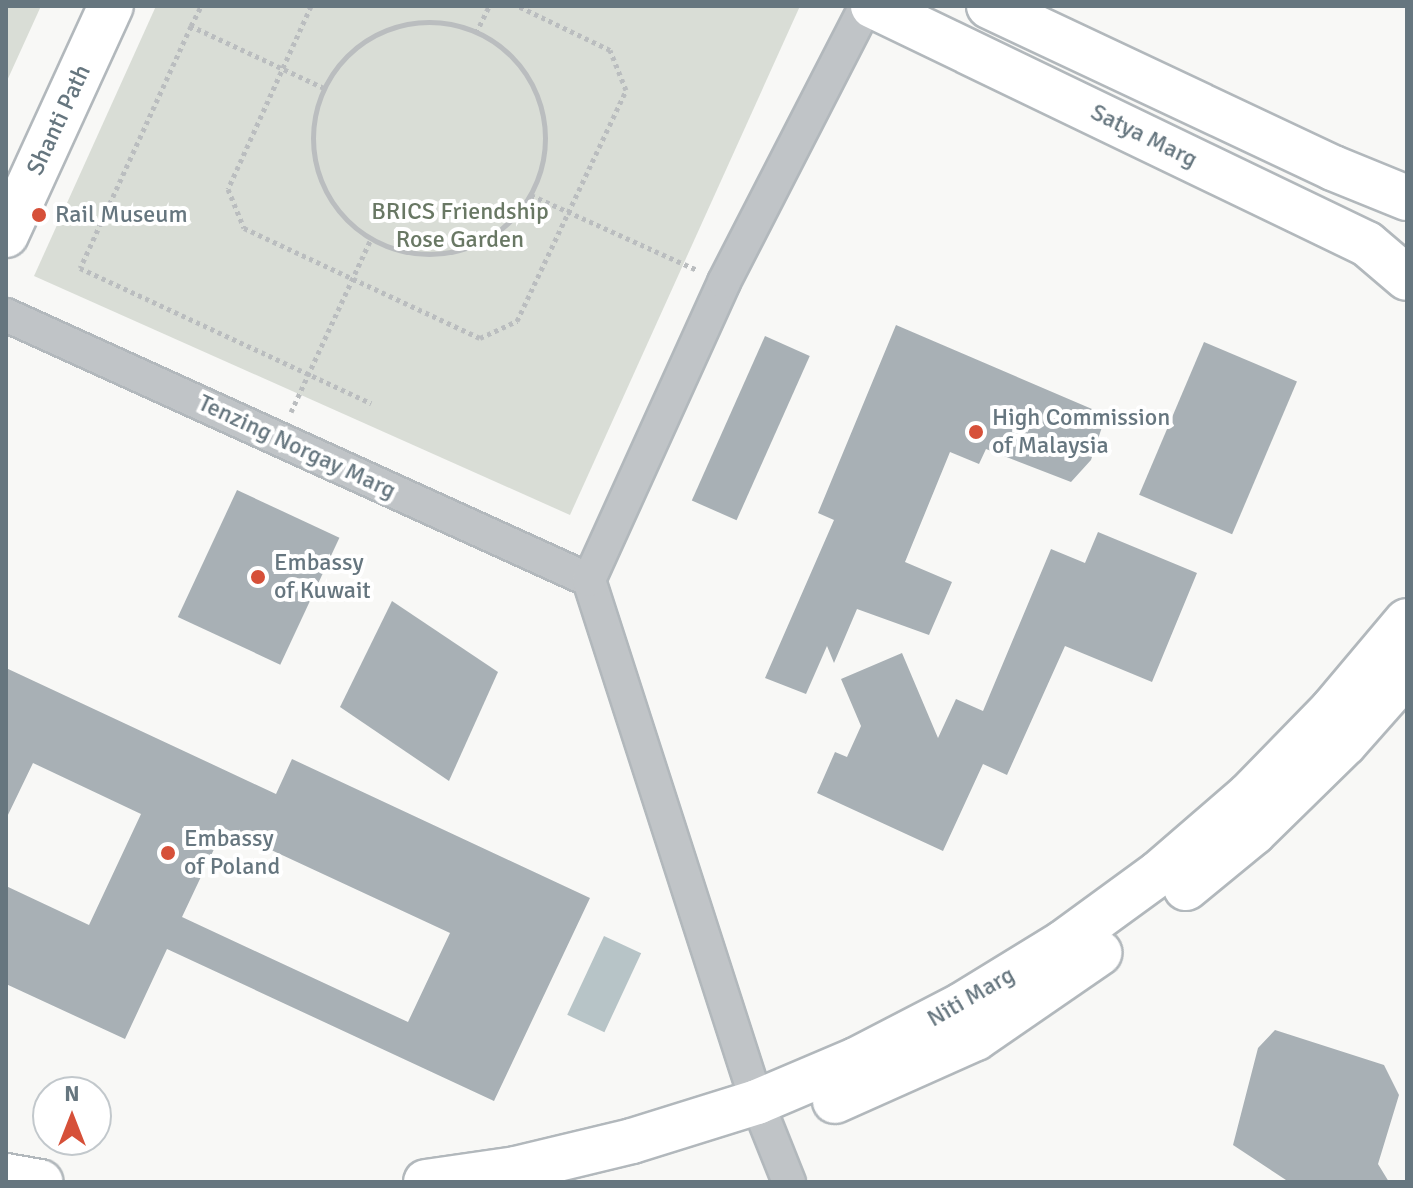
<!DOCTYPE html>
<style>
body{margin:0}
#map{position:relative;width:1413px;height:1188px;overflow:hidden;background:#f8f8f6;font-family:Signika,sans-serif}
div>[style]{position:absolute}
.green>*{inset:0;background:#d9ddd6}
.water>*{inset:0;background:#b7c4c7;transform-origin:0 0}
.building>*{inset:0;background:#a8b0b5;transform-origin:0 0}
.path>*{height:5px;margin-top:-2.5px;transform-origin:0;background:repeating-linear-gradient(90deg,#babdbf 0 4px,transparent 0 8px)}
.path>.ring{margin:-2.5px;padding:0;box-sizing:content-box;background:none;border:5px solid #babdbf;border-radius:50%}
.roads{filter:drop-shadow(2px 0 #b2b8bc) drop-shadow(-2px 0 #b2b8bc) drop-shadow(0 2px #b2b8bc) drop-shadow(0 -2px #b2b8bc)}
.street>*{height:32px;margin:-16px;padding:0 16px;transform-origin:16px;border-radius:16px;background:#c0c4c7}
.secondary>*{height:44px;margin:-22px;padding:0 22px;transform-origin:22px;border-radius:22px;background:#fff}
.dots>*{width:22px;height:22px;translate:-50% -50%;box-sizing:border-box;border:4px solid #fff;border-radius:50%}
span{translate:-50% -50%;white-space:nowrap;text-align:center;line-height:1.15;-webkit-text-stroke:8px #fff;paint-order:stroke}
.street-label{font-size:24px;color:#66767f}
.park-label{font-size:24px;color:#697864}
.poi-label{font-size:24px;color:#66767f}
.left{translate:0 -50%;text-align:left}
.frame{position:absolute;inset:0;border:8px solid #66767f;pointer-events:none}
.north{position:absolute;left:32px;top:1076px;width:80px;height:80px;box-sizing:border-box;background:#fff;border:2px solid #c2c8cc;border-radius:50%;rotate:0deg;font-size:22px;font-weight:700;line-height:32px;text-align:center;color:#66767f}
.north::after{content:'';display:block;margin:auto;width:28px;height:36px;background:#d65039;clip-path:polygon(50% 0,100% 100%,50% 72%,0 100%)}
</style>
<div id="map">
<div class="green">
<div style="clip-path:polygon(6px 6px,41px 6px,6px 83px)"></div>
<div style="clip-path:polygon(156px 6px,800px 6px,570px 515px,34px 276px)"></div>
</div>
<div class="water">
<div style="left:604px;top:936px;width:41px;height:87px;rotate:25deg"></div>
</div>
<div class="building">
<div style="clip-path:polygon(896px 325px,1106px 415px,1091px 460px,1071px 482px,986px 449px,979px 464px,950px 452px,905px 562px,952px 582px,929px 635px,857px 609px,834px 663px,827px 646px,806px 694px,765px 678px,834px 520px,818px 513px)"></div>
<div style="left:765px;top:336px;width:49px;height:180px;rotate:24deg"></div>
<div style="left:1204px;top:342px;width:101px;height:166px;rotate:23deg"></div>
<div style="left:237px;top:490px;width:113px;height:140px;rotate:25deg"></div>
<div style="clip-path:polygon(1098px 532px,1197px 573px,1152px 682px,1065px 646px,1007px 775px,983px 764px,943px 851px,817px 793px,835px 752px,847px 757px,861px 726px,841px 679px,902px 653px,938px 738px,956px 699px,983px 711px,1051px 549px,1085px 563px)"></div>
<div style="clip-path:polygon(392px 601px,498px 672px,449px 781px,340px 707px)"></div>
<div style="clip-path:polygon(evenodd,6px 668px,276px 794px,292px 759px,590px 898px,494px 1101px,167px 949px,125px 1039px,6px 984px,6px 886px,89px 925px,141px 814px,33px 763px,6px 819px,6px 668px,224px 828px,450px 933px,408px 1022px,182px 917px,224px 828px)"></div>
<div style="clip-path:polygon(1275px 1030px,1384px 1065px,1399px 1095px,1378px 1164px,1389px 1182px,1289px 1182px,1233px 1145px,1258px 1048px)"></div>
</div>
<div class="path">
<div style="left:311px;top:6px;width:201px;rotate:114.4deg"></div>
<div style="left:228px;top:189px;width:42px;rotate:67.7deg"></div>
<div style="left:244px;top:228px;width:260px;rotate:25deg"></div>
<div style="left:480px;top:338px;width:41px;rotate:-24.7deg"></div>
<div style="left:517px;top:321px;width:255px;rotate:-64.7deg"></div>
<div style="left:626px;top:90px;width:43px;rotate:-111.8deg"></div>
<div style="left:610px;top:50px;width:102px;rotate:-154.4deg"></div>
<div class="ring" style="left:313px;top:22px;width:227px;height:227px"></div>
<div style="left:191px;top:26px;width:22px;rotate:-63deg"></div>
<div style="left:476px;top:33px;width:30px;rotate:-64deg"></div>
<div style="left:324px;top:88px;width:147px;rotate:-155deg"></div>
<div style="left:191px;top:26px;width:266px;rotate:114.6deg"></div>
<div style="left:80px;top:268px;width:321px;rotate:24.9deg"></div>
<div style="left:531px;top:195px;width:182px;rotate:24.3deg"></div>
<div style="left:291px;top:412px;width:191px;rotate:-65.2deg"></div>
</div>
<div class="roads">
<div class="street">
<div style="left:6px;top:315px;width:640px;rotate:24.44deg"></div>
<div style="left:789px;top:1182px;width:86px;rotate:-111.8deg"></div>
<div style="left:757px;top:1102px;width:548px;rotate:-107.84deg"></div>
<div style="left:589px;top:580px;width:327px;rotate:-65.6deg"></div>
<div style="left:724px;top:282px;width:310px;rotate:-62.8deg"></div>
</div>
<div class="secondary">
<div style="left:873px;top:6px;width:548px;rotate:25.72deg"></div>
<div style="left:1367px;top:244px;width:52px;rotate:40.4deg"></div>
<div style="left:989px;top:6px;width:380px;rotate:25.2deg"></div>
<div style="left:1333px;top:168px;width:80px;rotate:22.1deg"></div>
<div style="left:6px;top:235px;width:252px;rotate:-65.4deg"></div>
<div style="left:1186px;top:888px;width:87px;rotate:-39.4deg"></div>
<div style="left:1253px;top:833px;width:129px;rotate:-44.4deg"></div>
<div style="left:1345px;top:743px;width:94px;rotate:-48.5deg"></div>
<div style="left:835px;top:1101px;width:154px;rotate:-24.1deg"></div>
<div style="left:976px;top:1038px;width:150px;rotate:-34.6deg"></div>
<div style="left:6px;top:1176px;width:35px;rotate:10deg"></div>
<div style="left:426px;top:1182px;width:91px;rotate:-8.2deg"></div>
<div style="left:516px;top:1169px;width:119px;rotate:-13.6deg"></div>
<div style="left:632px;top:1141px;width:131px;rotate:-17.3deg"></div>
<div style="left:757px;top:1102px;width:108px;rotate:-23deg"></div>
<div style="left:856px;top:1060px;width:119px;rotate:-27.4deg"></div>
<div style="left:962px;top:1005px;width:119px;rotate:-31.5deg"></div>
<div style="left:1063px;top:943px;width:119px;rotate:-36.1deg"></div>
<div style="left:1159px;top:873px;width:119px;rotate:-40.9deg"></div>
<div style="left:1249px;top:795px;width:119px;rotate:-45.7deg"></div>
<div style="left:1332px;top:710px;width:116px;rotate:-49.9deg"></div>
</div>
</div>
<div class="dots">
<div style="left:39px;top:215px;background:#d65039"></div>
<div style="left:976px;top:432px;background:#d65039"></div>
<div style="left:258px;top:577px;background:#d65039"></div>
<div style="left:168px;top:853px;background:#d65039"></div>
</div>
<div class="street-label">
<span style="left:59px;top:120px;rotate:-65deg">Shanti Path</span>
<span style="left:1144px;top:136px;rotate:26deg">Satya Marg</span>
<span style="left:297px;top:447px;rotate:25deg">Tenzing Norgay Marg</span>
<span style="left:971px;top:997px;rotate:-30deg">Niti Marg</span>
</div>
<div class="park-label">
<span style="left:460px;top:226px">BRICS Friendship<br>Rose Garden</span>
</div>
<div class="poi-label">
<span class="left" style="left:55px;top:215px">Rail Museum</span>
<span class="left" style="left:992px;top:432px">High Commission<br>of Malaysia</span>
<span class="left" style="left:274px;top:577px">Embassy<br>of Kuwait</span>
<span class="left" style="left:184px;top:853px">Embassy<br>of Poland</span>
</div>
<div class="frame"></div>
<div class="north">N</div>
</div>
